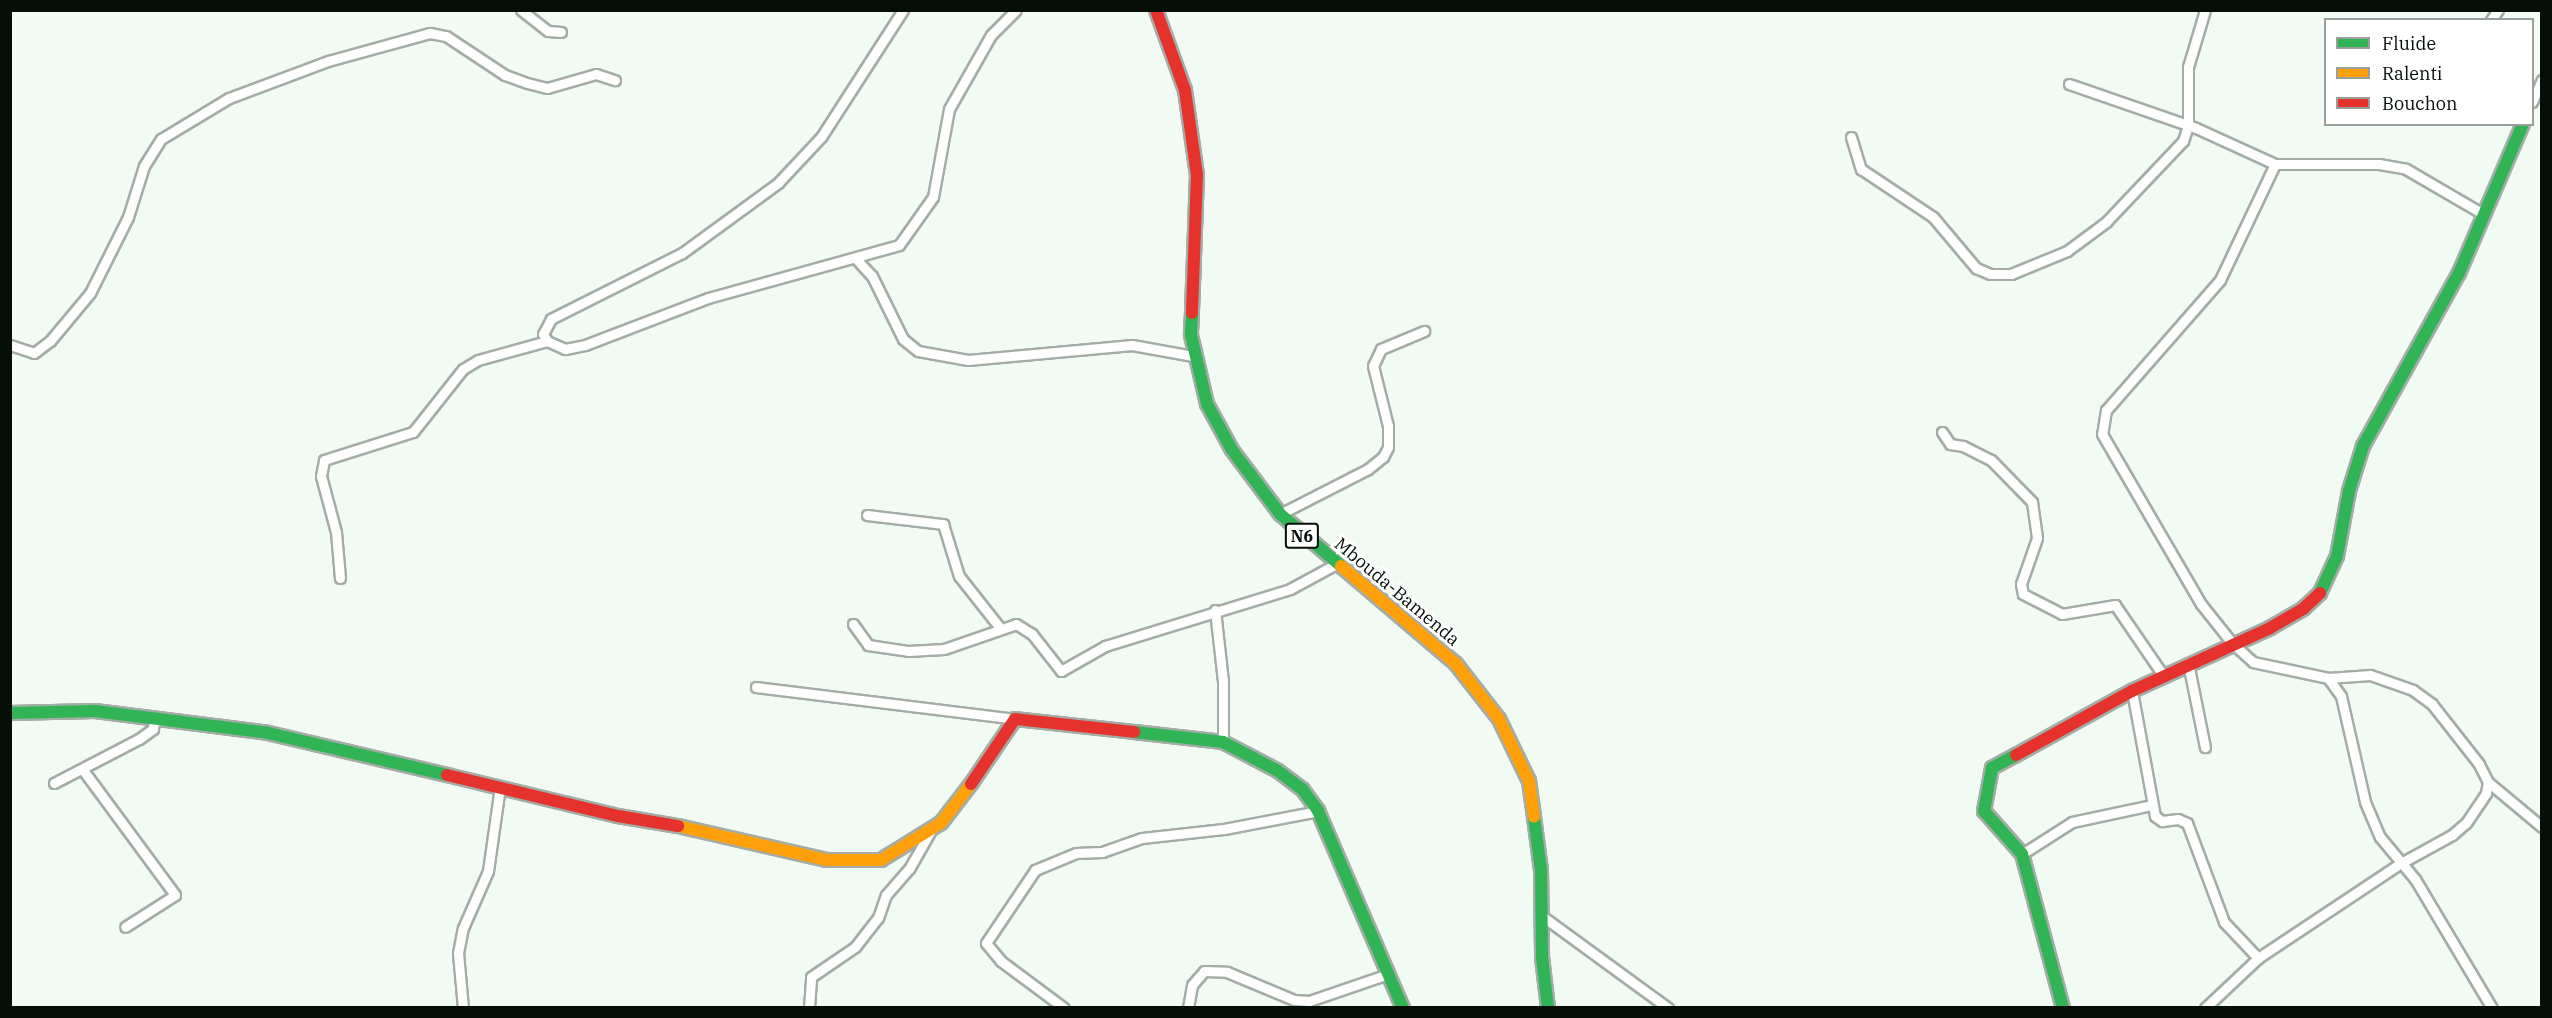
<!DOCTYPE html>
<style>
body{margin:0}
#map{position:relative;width:2552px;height:1018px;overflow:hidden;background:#f1faf3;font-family:"IBM Plex Serif",serif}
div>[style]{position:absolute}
.roads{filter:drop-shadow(2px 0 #a3ada6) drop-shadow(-2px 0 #a3ada6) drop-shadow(0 2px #a3ada6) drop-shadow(0 -2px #a3ada6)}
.street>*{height:9px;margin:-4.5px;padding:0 4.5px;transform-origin:4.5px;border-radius:4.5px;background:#fdfefd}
.fast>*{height:12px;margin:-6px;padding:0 6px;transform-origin:6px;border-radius:6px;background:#30b455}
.slow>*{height:12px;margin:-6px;padding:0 6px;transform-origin:6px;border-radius:6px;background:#ff9f0a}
.jam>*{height:12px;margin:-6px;padding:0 6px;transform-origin:6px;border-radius:6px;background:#e5322d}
span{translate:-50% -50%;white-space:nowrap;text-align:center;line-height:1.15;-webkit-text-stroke:6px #fff;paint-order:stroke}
.shield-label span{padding:2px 4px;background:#fff;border:2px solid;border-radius:4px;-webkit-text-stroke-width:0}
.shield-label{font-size:16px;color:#060e08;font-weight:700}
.street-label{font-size:18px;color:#060e08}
.frame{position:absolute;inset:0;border:12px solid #060e08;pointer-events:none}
.legend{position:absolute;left:2324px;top:18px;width:210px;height:108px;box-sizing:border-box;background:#fff;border:2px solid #9b9f9c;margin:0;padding:8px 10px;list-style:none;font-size:18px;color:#060e08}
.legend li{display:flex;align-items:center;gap:12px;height:30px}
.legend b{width:30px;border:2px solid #9b9f9c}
</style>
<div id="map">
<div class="roads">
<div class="street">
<div style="left:521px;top:10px;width:34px;rotate:38deg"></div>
<div style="left:548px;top:31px;width:13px;rotate:4deg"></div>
<div style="left:903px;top:10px;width:151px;rotate:122.8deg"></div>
<div style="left:821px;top:137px;width:63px;rotate:133.1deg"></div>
<div style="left:778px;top:183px;width:119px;rotate:143.9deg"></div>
<div style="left:682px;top:253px;width:147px;rotate:153.3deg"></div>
<div style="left:551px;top:319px;width:17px;rotate:118deg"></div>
<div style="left:543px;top:334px;width:8px;rotate:60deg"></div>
<div style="left:547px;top:341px;width:20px;rotate:24deg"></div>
<div style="left:565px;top:349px;width:20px;rotate:-11deg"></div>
<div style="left:585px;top:345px;width:132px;rotate:-20.9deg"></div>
<div style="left:708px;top:298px;width:198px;rotate:-15.5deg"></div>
<div style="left:899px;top:245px;width:59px;rotate:-54.7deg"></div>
<div style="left:933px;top:197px;width:89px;rotate:-79.7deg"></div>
<div style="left:949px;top:109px;width:85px;rotate:-60.4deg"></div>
<div style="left:991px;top:35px;width:35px;rotate:-45deg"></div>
<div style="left:2491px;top:20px;width:12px;rotate:-55deg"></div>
<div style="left:2069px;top:84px;width:134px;rotate:19.1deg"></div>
<div style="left:2196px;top:128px;width:87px;rotate:24.5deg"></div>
<div style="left:2275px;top:164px;width:104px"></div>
<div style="left:2379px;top:164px;width:27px;rotate:10deg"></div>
<div style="left:2406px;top:169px;width:91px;rotate:30.2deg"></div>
<div style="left:2532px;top:102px;width:24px;rotate:-66deg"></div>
<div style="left:1851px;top:137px;width:34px;rotate:73deg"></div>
<div style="left:1861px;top:169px;width:87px;rotate:33.7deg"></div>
<div style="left:1933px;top:217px;width:67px;rotate:49.9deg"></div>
<div style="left:1976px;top:268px;width:15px;rotate:23deg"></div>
<div style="left:1990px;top:274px;width:21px"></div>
<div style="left:2011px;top:274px;width:61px;rotate:-22.3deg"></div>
<div style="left:2067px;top:251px;width:49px;rotate:-36.6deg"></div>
<div style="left:2106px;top:222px;width:112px;rotate:-46.5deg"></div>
<div style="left:2183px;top:141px;width:16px;rotate:-72deg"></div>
<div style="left:2188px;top:126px;width:59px;rotate:-90deg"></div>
<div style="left:2188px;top:67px;width:59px;rotate:-73.4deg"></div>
<div style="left:2275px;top:164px;width:128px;rotate:115.4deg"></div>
<div style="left:2220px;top:280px;width:173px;rotate:131.2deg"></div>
<div style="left:2106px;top:410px;width:24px;rotate:99deg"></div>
<div style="left:2102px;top:434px;width:197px;rotate:59.8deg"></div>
<div style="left:2201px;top:604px;width:50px;rotate:51.5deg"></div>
<div style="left:2232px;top:643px;width:28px;rotate:42deg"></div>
<div style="left:2253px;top:662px;width:77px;rotate:12deg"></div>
<div style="left:2328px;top:678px;width:22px;rotate:54deg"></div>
<div style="left:2341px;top:696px;width:109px;rotate:77.2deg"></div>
<div style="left:2365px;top:802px;width:38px;rotate:67deg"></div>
<div style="left:2380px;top:837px;width:55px;rotate:50.2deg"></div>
<div style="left:2415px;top:879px;width:150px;rotate:59.2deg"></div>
<div style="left:857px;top:260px;width:22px;rotate:47deg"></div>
<div style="left:872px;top:276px;width:70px;rotate:63.8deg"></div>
<div style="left:903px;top:339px;width:19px;rotate:39deg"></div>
<div style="left:918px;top:351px;width:51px;rotate:10.2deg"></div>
<div style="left:968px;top:360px;width:165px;rotate:-5.2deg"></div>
<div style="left:1132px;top:345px;width:62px;rotate:10.2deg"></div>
<div style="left:10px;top:345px;width:25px;rotate:18deg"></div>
<div style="left:34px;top:353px;width:20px;rotate:-37deg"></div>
<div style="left:50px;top:341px;width:62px;rotate:-50.2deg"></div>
<div style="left:90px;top:293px;width:85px;rotate:-63.4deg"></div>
<div style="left:128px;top:217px;width:53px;rotate:-72.6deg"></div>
<div style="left:144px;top:166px;width:32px;rotate:-58deg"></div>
<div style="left:161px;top:139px;width:79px;rotate:-31.1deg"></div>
<div style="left:229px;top:98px;width:106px;rotate:-20.5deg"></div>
<div style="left:328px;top:61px;width:106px;rotate:-15.4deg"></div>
<div style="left:430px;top:33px;width:16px;rotate:11deg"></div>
<div style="left:446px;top:36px;width:71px;rotate:33.5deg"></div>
<div style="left:505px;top:75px;width:23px;rotate:20deg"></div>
<div style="left:527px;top:83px;width:21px;rotate:14deg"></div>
<div style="left:547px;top:88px;width:51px;rotate:-15.9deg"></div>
<div style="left:596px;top:74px;width:20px;rotate:18deg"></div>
<div style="left:1942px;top:432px;width:14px;rotate:56deg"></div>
<div style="left:1950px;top:444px;width:13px;rotate:9deg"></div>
<div style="left:1963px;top:446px;width:31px;rotate:27deg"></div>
<div style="left:1991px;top:460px;width:59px;rotate:45.7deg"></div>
<div style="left:2032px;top:502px;width:36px;rotate:82deg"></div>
<div style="left:2037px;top:538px;width:49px;rotate:109.2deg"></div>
<div style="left:2021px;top:584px;width:10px;rotate:79deg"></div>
<div style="left:2023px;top:594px;width:44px;rotate:27.1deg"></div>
<div style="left:2062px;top:614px;width:54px;rotate:-9.6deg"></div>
<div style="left:2115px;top:605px;width:85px;rotate:55.6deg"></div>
<div style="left:1280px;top:514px;width:99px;rotate:-27.1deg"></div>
<div style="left:1368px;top:469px;width:19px;rotate:-39deg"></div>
<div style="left:1383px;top:457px;width:11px;rotate:-63deg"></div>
<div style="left:1388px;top:447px;width:21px;rotate:-90deg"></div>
<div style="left:1388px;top:426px;width:62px;rotate:-104deg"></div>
<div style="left:1373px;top:366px;width:19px;rotate:-65deg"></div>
<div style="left:1381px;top:349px;width:47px;rotate:-22.7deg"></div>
<div style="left:867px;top:515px;width:77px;rotate:6.8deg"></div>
<div style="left:943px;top:524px;width:54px;rotate:72.9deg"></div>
<div style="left:959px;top:576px;width:66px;rotate:51.7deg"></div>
<div style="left:340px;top:578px;width:46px;rotate:-95deg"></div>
<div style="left:336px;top:532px;width:58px;rotate:-105deg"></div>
<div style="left:321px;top:476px;width:16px;rotate:-79deg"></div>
<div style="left:324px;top:460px;width:93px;rotate:-17.5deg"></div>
<div style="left:413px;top:432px;width:80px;rotate:-51.6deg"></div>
<div style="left:463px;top:369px;width:17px;rotate:-31deg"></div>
<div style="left:478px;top:360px;width:72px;rotate:-15.4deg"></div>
<div style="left:1215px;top:610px;width:71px;rotate:83.6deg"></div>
<div style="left:1223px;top:681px;width:61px;rotate:90deg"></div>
<div style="left:853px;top:624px;width:26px;rotate:54deg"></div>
<div style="left:868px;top:645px;width:40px;rotate:8.5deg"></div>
<div style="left:908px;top:651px;width:36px;rotate:-3deg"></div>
<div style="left:944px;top:649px;width:76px;rotate:-19.1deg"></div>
<div style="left:1016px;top:624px;width:19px;rotate:32deg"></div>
<div style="left:1032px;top:634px;width:47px;rotate:51.9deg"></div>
<div style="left:1061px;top:671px;width:51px;rotate:-29.6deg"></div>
<div style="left:1105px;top:646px;width:194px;rotate:-17.1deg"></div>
<div style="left:1290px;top:589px;width:52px;rotate:-28.5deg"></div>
<div style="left:2188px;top:663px;width:86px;rotate:78.6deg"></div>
<div style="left:756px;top:687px;width:261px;rotate:7deg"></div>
<div style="left:2132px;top:691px;width:127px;rotate:79.6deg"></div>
<div style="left:2155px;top:816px;width:9px;rotate:36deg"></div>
<div style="left:2162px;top:821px;width:16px;rotate:-7deg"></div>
<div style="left:2178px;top:819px;width:10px;rotate:24deg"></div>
<div style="left:2187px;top:823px;width:106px;rotate:69.5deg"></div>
<div style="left:2224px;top:922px;width:50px;rotate:46.6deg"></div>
<div style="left:83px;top:770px;width:155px;rotate:53.6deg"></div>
<div style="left:175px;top:895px;width:59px;rotate:147.4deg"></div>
<div style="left:2488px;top:782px;width:70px;rotate:39.8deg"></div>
<div style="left:54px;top:783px;width:96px;rotate:-27.4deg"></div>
<div style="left:139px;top:739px;width:17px;rotate:-36deg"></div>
<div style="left:153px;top:729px;width:8px;rotate:-83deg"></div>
<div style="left:154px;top:721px;width:8px;rotate:-7deg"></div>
<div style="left:2022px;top:854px;width:59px;rotate:-32.6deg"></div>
<div style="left:2072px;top:822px;width:82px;rotate:-12deg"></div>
<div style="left:1542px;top:916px;width:156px;rotate:36.1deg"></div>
<div style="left:463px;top:1008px;width:55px;rotate:-95.2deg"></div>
<div style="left:458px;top:953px;width:25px;rotate:-79deg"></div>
<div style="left:463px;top:928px;width:62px;rotate:-66.3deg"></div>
<div style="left:488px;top:871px;width:85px;rotate:-81.9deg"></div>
<div style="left:809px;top:1008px;width:31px;rotate:-86deg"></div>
<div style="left:811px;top:977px;width:53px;rotate:-34.3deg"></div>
<div style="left:855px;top:947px;width:37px;rotate:-52deg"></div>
<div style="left:878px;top:918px;width:24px;rotate:-71deg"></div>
<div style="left:886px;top:895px;width:35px;rotate:-49deg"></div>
<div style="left:909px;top:869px;width:43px;rotate:-60.4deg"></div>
<div style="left:1064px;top:1008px;width:79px;rotate:-143.3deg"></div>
<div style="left:1001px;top:961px;width:23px;rotate:-130deg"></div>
<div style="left:986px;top:943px;width:88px;rotate:-56.1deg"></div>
<div style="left:1035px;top:870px;width:44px;rotate:-22.5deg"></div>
<div style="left:1076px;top:853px;width:26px;rotate:-2deg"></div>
<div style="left:1102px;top:852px;width:42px;rotate:-19.3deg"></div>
<div style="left:1142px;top:838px;width:82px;rotate:-6.3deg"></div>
<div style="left:1224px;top:829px;width:96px;rotate:-10.8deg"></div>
<div style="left:1188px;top:1008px;width:23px;rotate:-80deg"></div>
<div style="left:1192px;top:985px;width:18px;rotate:-49deg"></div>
<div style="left:1204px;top:971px;width:23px;rotate:2deg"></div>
<div style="left:1227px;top:972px;width:73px;rotate:22.7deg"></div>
<div style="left:1294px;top:1000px;width:15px;rotate:4deg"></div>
<div style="left:1309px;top:1001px;width:83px;rotate:-18.9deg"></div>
<div style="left:2205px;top:1008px;width:73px;rotate:-43.3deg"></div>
<div style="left:2258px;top:958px;width:172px;rotate:-33.6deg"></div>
<div style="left:2401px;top:863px;width:58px;rotate:-28.8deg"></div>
<div style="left:2452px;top:835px;width:18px;rotate:-41deg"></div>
<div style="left:2466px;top:823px;width:36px;rotate:-56deg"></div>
<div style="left:2486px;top:793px;width:11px;rotate:-80deg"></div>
<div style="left:2488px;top:782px;width:20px;rotate:-117deg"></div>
<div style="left:2479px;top:764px;width:76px;rotate:-128.1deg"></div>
<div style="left:2432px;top:704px;width:24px;rotate:-144deg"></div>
<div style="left:2413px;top:690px;width:46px;rotate:-160.8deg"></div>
<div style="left:2370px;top:675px;width:42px;rotate:175.9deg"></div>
</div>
<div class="fast">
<div style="left:1192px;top:313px;width:22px;rotate:93deg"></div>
<div style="left:1191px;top:335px;width:71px;rotate:76.9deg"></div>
<div style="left:1207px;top:404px;width:52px;rotate:61.5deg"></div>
<div style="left:1232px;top:450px;width:80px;rotate:53.1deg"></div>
<div style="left:1280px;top:514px;width:80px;rotate:40.4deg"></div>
<div style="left:2320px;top:593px;width:41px;rotate:-65.3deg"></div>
<div style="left:2337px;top:556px;width:66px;rotate:-79.5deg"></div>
<div style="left:2349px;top:491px;width:47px;rotate:-72.7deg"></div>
<div style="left:2363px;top:446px;width:198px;rotate:-61deg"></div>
<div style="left:2459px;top:273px;width:162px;rotate:-66.8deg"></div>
<div style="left:10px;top:713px;width:85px;rotate:-1.3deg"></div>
<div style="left:95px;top:711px;width:174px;rotate:7.2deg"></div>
<div style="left:268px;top:733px;width:184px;rotate:13.2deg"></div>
<div style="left:1134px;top:732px;width:90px;rotate:6.4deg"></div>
<div style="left:1223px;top:742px;width:62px;rotate:27.8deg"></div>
<div style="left:1278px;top:771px;width:31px;rotate:37deg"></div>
<div style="left:1303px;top:790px;width:26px;rotate:54deg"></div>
<div style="left:1318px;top:811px;width:215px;rotate:66.7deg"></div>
<div style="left:2016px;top:755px;width:27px;rotate:152deg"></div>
<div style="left:1992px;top:768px;width:44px;rotate:100.5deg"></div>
<div style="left:1984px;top:811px;width:57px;rotate:48.5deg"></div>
<div style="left:2022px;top:854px;width:159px;rotate:75.1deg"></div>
<div style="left:1534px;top:817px;width:53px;rotate:82.5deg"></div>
<div style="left:1541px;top:870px;width:87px;rotate:89.3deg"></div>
<div style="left:1542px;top:957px;width:51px;rotate:83.3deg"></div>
</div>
<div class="slow">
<div style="left:1341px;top:566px;width:151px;rotate:40.4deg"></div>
<div style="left:1456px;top:664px;width:70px;rotate:52deg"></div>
<div style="left:1499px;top:719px;width:69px;rotate:64.2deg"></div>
<div style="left:1529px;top:781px;width:36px;rotate:82deg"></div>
<div style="left:678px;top:826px;width:152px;rotate:12.9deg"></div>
<div style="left:826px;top:860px;width:55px"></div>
<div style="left:881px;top:860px;width:70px;rotate:-31.7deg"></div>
<div style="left:941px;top:823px;width:49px;rotate:-52.4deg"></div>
</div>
<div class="jam">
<div style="left:1156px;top:10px;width:85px;rotate:70.1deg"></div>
<div style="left:1185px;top:90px;width:86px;rotate:82deg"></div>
<div style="left:1197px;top:175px;width:138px;rotate:92.1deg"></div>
<div style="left:2016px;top:755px;width:132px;rotate:-28.9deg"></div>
<div style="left:2132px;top:691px;width:152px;rotate:-24.5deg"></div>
<div style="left:2270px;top:628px;width:39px;rotate:-30deg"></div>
<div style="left:2304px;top:608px;width:22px;rotate:-43deg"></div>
<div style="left:447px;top:775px;width:176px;rotate:13.5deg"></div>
<div style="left:618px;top:816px;width:61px;rotate:9.5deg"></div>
<div style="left:971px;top:784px;width:78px;rotate:-55.9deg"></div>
<div style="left:1015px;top:719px;width:120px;rotate:6.2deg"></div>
</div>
</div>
<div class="shield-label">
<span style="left:1302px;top:536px">N6</span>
</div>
<div class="street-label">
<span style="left:1397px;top:592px;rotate:40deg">Mbouda-Bamenda</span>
</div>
<div class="frame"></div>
<ul class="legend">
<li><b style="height:8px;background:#30b455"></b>Fluide</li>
<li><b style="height:8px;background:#ff9f0a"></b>Ralenti</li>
<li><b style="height:8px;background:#e5322d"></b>Bouchon</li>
</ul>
</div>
